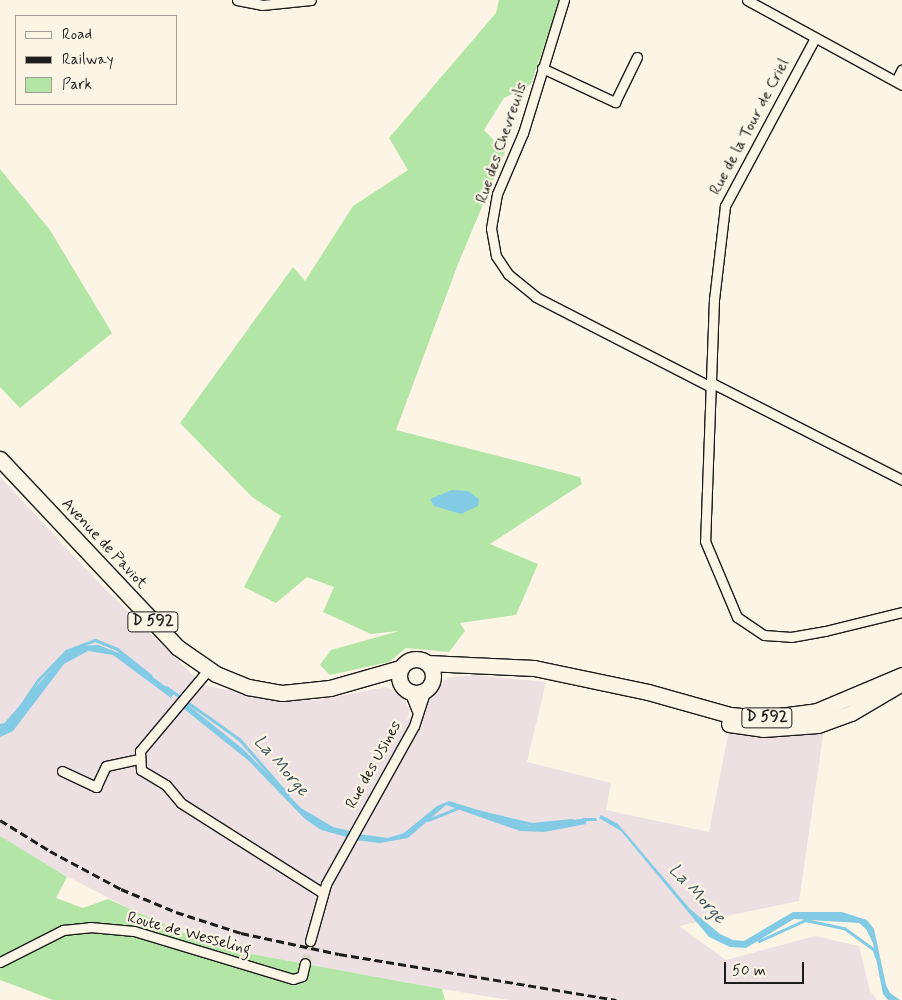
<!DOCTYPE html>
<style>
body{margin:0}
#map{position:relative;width:902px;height:1000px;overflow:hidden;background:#fcf5e5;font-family:Mynerve,sans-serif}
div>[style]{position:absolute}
.built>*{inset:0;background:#ece0e3}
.green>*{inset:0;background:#b3e6a6}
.water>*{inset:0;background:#83cbe4}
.stream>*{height:3px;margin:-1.5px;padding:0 1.5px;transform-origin:1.5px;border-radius:1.5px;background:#83cbe4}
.minor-tunnel>*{height:9px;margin-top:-4.5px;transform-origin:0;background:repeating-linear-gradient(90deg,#dad4c7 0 9px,transparent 0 13.5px)}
.roads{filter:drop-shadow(1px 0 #1c1c1c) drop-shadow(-1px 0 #1c1c1c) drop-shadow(0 1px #1c1c1c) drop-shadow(0 -1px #1c1c1c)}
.minor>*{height:9px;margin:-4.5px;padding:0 4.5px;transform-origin:4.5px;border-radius:4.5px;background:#fcf5e5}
.primary>*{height:15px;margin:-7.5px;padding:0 7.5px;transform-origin:7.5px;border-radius:7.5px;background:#fcf5e5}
.primary>.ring{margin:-7.5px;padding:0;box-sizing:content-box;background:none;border:15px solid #fcf5e5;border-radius:50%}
.rail>*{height:3px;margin-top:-1.5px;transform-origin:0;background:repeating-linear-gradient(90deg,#1c1c1c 0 8px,transparent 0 12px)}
span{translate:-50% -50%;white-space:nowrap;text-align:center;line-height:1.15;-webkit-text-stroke:4.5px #fcf5e5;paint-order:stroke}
.shield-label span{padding:1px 4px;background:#fcf5e5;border:1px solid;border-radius:4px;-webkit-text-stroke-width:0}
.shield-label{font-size:15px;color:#1c1c1c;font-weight:700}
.street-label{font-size:16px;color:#1c1c1c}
.water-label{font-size:18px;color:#405962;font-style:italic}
.legend{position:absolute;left:15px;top:15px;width:162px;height:90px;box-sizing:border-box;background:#fcf5e5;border:1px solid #a29e95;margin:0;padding:6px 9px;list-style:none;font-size:15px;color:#1c1c1c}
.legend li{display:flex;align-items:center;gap:10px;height:25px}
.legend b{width:25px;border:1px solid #a29e95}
.scale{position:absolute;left:724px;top:962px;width:80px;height:22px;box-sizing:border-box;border:2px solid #1c1c1c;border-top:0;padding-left:6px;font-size:15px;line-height:18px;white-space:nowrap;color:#1c1c1c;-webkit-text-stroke:4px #fcf5e5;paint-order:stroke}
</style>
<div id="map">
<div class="built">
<div style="clip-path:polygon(0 477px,100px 584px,203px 685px,283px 701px,318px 700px,386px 687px,402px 695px,410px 710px,407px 720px,447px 678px,473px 675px,546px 682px,527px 762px,611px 783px,606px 810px,709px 832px,729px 730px,824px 729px,799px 901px,679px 926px,726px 960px,815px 936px,859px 946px,870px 991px,877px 1000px,509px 1000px,442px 989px,246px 953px,148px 918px,39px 862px,0 836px)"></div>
</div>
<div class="green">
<div style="clip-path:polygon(499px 0,560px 0,531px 84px,504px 98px,484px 130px,505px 152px,458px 264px,396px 430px,580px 477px,582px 484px,490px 544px,538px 564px,516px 615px,460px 623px,465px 631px,449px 652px,406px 648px,389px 662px,330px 675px,320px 665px,331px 650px,399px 631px,371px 634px,323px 612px,334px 587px,307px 577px,276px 603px,244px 587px,281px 516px,252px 497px,180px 423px,293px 267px,305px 281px,353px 206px,408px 170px,389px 138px,496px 13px)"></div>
<div style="clip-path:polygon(0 169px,50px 230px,112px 333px,20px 408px,0 387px)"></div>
<div style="clip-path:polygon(0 836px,67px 877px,56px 898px,83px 908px,108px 899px,191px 936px,246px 953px,442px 989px,445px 1000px,53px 1000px,0 980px)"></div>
</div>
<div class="water">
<div style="clip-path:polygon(452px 490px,468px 491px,479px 499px,478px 506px,461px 514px,434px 506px,430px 499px)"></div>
<div style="clip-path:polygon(98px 645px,124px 655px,174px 693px,171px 698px,113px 655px,88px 651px,64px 664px,13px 731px,0 737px,0 728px,64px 655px,80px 646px)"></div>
<div style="clip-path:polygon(182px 700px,243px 749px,301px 808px,333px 827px,350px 831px,347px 837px,321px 830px,305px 819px,249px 761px,179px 705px)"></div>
<div style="clip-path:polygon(449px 801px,530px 826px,587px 818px,586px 824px,544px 832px,520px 831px,446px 805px,408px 838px,380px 843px,355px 840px,358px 834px,388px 838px,404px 833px,437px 806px)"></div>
<div style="clip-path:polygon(601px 815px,618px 824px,690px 909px,720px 934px,733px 940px,744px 941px,793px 912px,842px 912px,867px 920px,874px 929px,886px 985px,890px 993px,900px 1000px,888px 1000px,883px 994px,873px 943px,866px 929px,859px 923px,794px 919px,746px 948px,730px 947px,709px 937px,621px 831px,599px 818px)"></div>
</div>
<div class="stream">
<div style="left:166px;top:687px;width:90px;rotate:35.5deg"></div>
<div style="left:239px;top:739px;width:74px;rotate:48.8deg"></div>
<div style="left:13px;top:717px;width:45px;rotate:-56deg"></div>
<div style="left:38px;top:680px;width:40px;rotate:-46deg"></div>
<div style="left:66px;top:651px;width:31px;rotate:-21deg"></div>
<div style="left:95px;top:640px;width:24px;rotate:22deg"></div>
<div style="left:117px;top:649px;width:43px;rotate:38.5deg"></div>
<div style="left:0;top:725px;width:9px;rotate:-13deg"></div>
<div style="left:477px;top:811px;width:56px;rotate:13.5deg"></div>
<div style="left:531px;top:824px;width:41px;rotate:-5.6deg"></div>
<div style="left:583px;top:819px;width:12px"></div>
<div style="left:428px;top:820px;width:35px;rotate:-22deg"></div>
<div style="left:759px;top:941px;width:51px;rotate:-24.5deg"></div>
<div style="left:805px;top:920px;width:40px;rotate:12deg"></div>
<div style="left:844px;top:928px;width:37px;rotate:36deg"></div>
<div style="left:874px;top:950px;width:7px;rotate:74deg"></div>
</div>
<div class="minor-tunnel">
<div style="left:305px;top:963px;width:23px;rotate:-77deg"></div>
</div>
<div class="roads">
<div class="minor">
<div style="left:237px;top:0;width:25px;rotate:11deg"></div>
<div style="left:262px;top:5px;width:49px;rotate:-5.8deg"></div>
<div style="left:564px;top:0;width:139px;rotate:107.1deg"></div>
<div style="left:523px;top:133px;width:66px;rotate:113.1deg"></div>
<div style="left:497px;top:194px;width:35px;rotate:100deg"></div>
<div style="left:491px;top:228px;width:28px;rotate:80deg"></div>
<div style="left:496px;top:256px;width:22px;rotate:56deg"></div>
<div style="left:508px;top:274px;width:36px;rotate:39deg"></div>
<div style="left:536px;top:297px;width:195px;rotate:27.2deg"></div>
<div style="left:747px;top:0;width:177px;rotate:28.7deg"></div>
<div style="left:815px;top:38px;width:191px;rotate:118.2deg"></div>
<div style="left:725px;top:206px;width:94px;rotate:96.7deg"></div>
<div style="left:714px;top:299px;width:242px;rotate:92.1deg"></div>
<div style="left:705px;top:541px;width:82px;rotate:67.2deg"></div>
<div style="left:737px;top:617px;width:32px;rotate:34deg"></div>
<div style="left:764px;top:635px;width:27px;rotate:4deg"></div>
<div style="left:791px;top:637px;width:35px;rotate:-10deg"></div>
<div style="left:825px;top:631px;width:79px;rotate:-13.9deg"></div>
<div style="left:542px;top:68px;width:81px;rotate:25deg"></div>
<div style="left:615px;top:102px;width:50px;rotate:-63.9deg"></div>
<div style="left:896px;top:81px;width:13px;rotate:-63deg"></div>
<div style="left:710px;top:382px;width:216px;rotate:27deg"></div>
<div style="left:208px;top:670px;width:106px;rotate:130deg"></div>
<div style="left:140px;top:751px;width:19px;rotate:87deg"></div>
<div style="left:141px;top:770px;width:29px;rotate:31deg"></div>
<div style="left:166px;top:785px;width:23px;rotate:50deg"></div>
<div style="left:181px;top:803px;width:168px;rotate:32.4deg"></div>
<div style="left:409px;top:691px;width:24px;rotate:68deg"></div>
<div style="left:62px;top:771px;width:38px;rotate:25deg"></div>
<div style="left:96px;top:787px;width:23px;rotate:-65deg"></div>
<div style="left:106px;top:766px;width:35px;rotate:-12deg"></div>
<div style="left:310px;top:941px;width:59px;rotate:-74.3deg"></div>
<div style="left:326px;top:884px;width:181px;rotate:-60.9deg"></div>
<div style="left:414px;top:726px;width:38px;rotate:-72deg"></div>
<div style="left:0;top:962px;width:71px;rotate:-26.9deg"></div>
<div style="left:63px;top:930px;width:27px;rotate:-6deg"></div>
<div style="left:90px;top:927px;width:44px;rotate:5.2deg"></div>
<div style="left:134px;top:931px;width:166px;rotate:16.8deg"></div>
<div style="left:293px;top:979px;width:9px;rotate:-18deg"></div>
<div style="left:302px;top:976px;width:13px;rotate:-77deg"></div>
</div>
<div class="primary">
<div style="left:0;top:459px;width:258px;rotate:46.7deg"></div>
<div style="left:177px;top:647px;width:47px;rotate:34.7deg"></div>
<div style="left:216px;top:674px;width:35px;rotate:22deg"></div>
<div style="left:248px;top:687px;width:35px;rotate:10deg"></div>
<div style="left:282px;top:693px;width:48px;rotate:-5.9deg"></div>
<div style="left:330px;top:688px;width:73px;rotate:-15.9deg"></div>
<div class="ring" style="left:399px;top:659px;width:19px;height:19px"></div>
<div style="left:427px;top:663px;width:107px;rotate:2.7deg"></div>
<div style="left:534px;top:668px;width:116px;rotate:11.9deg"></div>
<div style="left:648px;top:692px;width:85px;rotate:15.7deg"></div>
<div style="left:730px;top:715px;width:34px;rotate:5deg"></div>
<div style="left:764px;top:718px;width:53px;rotate:-7.5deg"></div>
<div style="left:817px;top:711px;width:92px;rotate:-23deg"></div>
<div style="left:729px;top:724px;width:34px;rotate:8deg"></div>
<div style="left:763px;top:729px;width:55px;rotate:-4.2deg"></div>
<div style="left:818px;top:725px;width:35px;rotate:-20deg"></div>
<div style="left:851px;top:713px;width:59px;rotate:-30.5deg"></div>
</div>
</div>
<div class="rail">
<div style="left:0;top:820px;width:59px;rotate:31.8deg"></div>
<div style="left:50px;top:851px;width:81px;rotate:28.2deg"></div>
<div style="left:121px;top:889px;width:60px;rotate:22.7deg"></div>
<div style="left:176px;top:912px;width:68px;rotate:17.9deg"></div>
<div style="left:241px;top:933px;width:100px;rotate:12.1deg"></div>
<div style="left:339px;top:954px;width:281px;rotate:9.4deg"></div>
</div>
<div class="shield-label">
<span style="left:153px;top:622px">D 592</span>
<span style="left:767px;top:718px">D 592</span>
</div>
<div class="street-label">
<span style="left:750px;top:127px;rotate:-62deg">Rue de la Tour de Criel</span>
<span style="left:502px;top:143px;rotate:-71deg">Rue des Chevreuils</span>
<span style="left:104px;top:544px;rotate:47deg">Avenue de Paviot</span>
<span style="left:374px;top:765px;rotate:-61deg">Rue des Usines</span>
<span style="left:189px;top:934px;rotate:15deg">Route de Wesseling</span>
</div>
<div class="water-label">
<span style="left:281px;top:766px;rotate:49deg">La Morge</span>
<span style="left:697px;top:894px;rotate:47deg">La Morge</span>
</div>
<ul class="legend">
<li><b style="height:6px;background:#fcf5e5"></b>Road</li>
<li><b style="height:6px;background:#1c1c1c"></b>Railway</li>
<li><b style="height:14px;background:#b3e6a6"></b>Park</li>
</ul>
<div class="scale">50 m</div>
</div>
